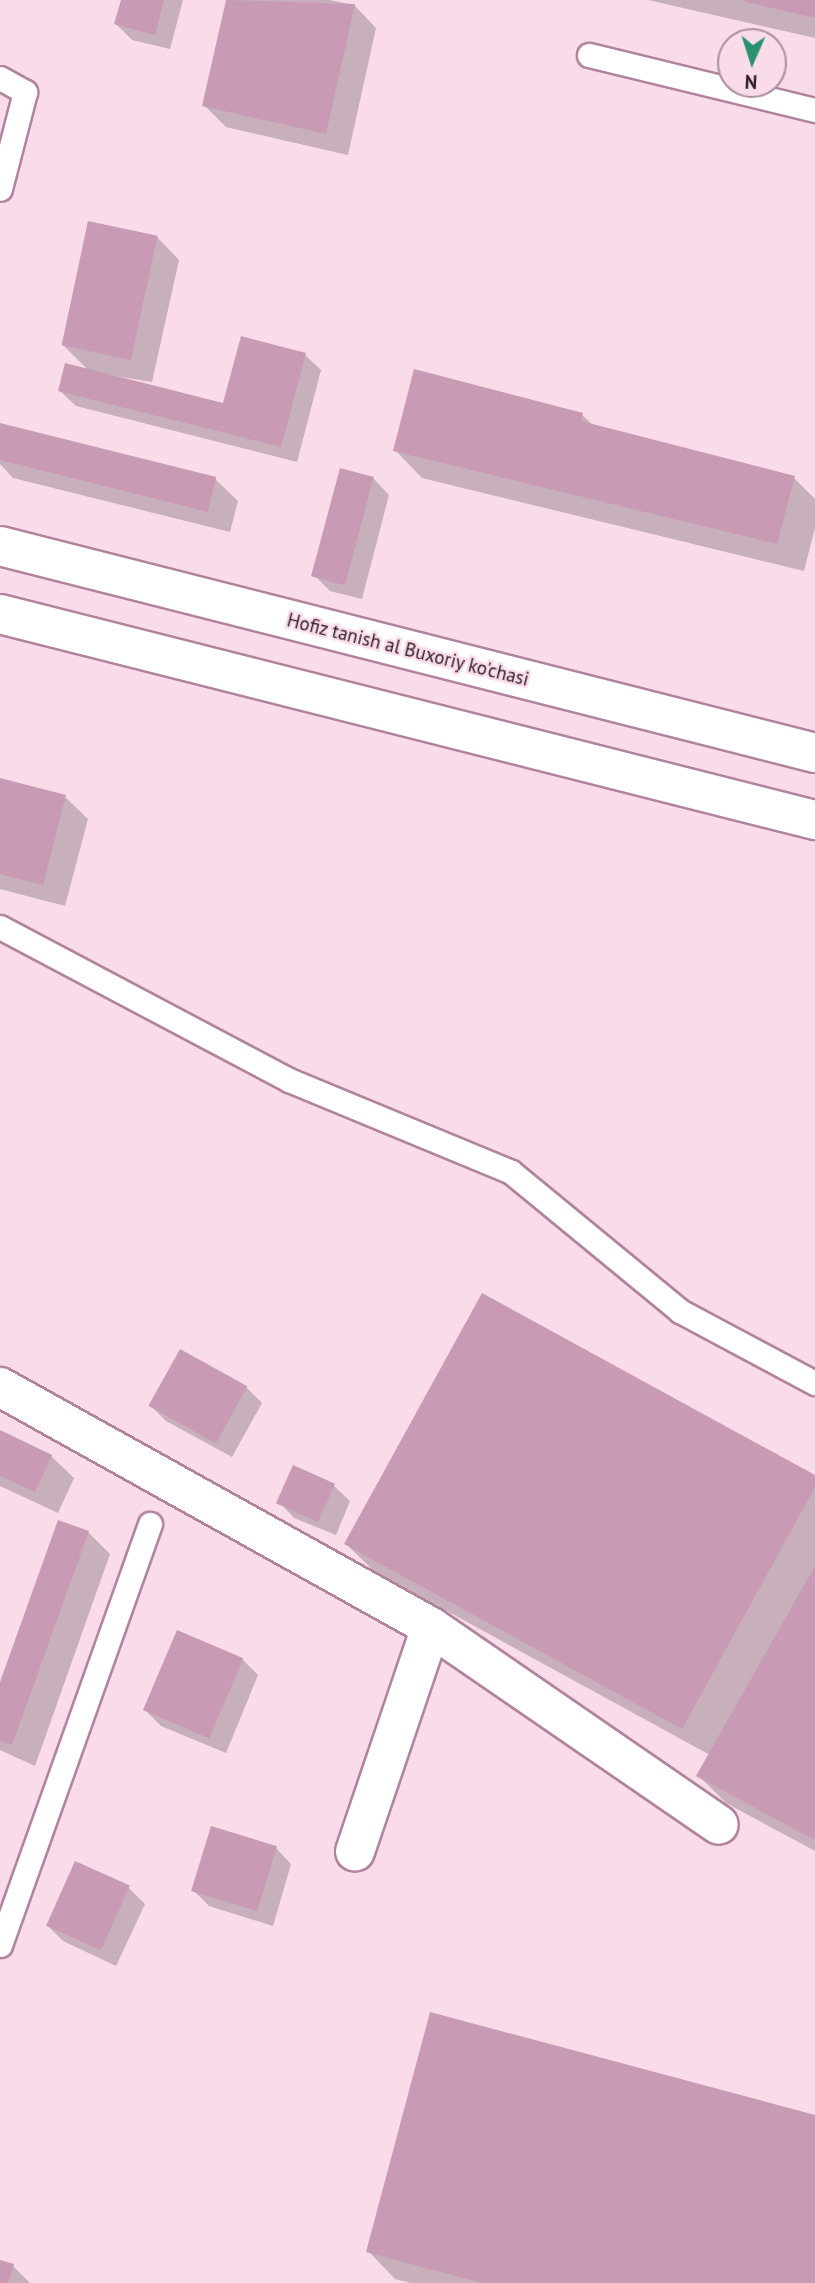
<!DOCTYPE html>
<style>
body{margin:0}
#map{position:relative;width:815px;height:2283px;overflow:hidden;background:#f9dbea;font-family:"PT Sans",sans-serif}
div>[style]{position:absolute}
.shadow>*{inset:0;background:#0003}
.building>*{inset:0;background:#c99ab3;transform-origin:0 0}
.roads{filter:drop-shadow(2px 0 #b1839c) drop-shadow(-2px 0 #b1839c) drop-shadow(0 2px #b1839c) drop-shadow(0 -2px #b1839c)}
.service>*{height:23px;margin:-11.5px;padding:0 11.5px;transform-origin:11.5px;border-radius:11.5px;background:#fff}
.minor>*{height:38px;margin:-19px;padding:0 19px;transform-origin:19px;border-radius:19px;background:#fff}
.secondary>*{height:38px;margin:-19px;padding:0 19px;transform-origin:19px;border-radius:19px;background:#fff}
span{translate:-50% -50%;white-space:nowrap;text-align:center;line-height:1.15;-webkit-text-stroke:5px #f9dbea;paint-order:stroke}
.street-label{font-size:19px;color:#2f1d27}
.north{position:absolute;left:717px;top:28px;width:70px;height:70px;box-sizing:border-box;background:#f9dbea;border:2px solid #a88f9c;border-radius:50%;rotate:183deg;font-size:19px;font-weight:700;line-height:28px;text-align:center;color:#2f1d27}
.north::after{content:'';display:block;margin:auto;width:24px;height:32px;background:#2a916e;clip-path:polygon(50% 0,100% 100%,50% 72%,0 100%)}
</style>
<div id="map">
<div class="shadow">
<div style="clip-path:polygon(123px 0,183px 0,170px 49px,132px 40px,116px 24px)"></div>
<div style="clip-path:polygon(228px 0,330px 0,354px 5px,376px 28px,348px 155px,226px 127px,204px 105px)"></div>
<div style="clip-path:polygon(648px 0,815px 0,815px 38px)"></div>
<div style="clip-path:polygon(157px 237px,179px 260px,152px 382px,91px 372px,225px 406px,305px 355px,321px 370px,297px 462px,76px 406px,60px 391px,89px 371px,63px 345px)"></div>
<div style="clip-path:polygon(582px 415px,594px 426px,794px 478px,815px 499px,815px 528px,804px 571px,422px 478px,395px 450px)"></div>
<div style="clip-path:polygon(0 425px,215px 479px,238px 501px,230px 532px,13px 478px,0 464px)"></div>
<div style="clip-path:polygon(342px 471px,374px 479px,389px 495px,362px 599px,330px 591px,314px 575px)"></div>
<div style="clip-path:polygon(0 780px,65px 797px,88px 819px,65px 906px,0 889px)"></div>
<div style="clip-path:polygon(246px 1387px,262px 1403px,232px 1457px,166px 1421px,150px 1405px)"></div>
<div style="clip-path:polygon(0 1432px,51px 1456px,74px 1478px,58px 1513px,0 1486px)"></div>
<div style="clip-path:polygon(294px 1468px,334px 1486px,350px 1501px,336px 1535px,294px 1518px,279px 1502px)"></div>
<div style="clip-path:polygon(815px 1477px,815px 1851px,726px 1803px,699px 1776px,710px 1755px,374px 1571px,346px 1544px)"></div>
<div style="clip-path:polygon(88px 1532px,110px 1554px,35px 1766px,0 1750px,0 1687px)"></div>
<div style="clip-path:polygon(242px 1659px,258px 1675px,226px 1753px,161px 1726px,146px 1711px)"></div>
<div style="clip-path:polygon(276px 1848px,291px 1864px,273px 1926px,209px 1906px,193px 1890px)"></div>
<div style="clip-path:polygon(76px 1863px,129px 1888px,145px 1904px,116px 1966px,63px 1941px,47px 1925px)"></div>
<div style="clip-path:polygon(815px 2116px,815px 2283px,411px 2283px,395px 2279px,368px 2251px)"></div>
<div style="clip-path:polygon(0 2262px,13px 2266px,30px 2283px,0 2283px)"></div>
</div>
<div class="building">
<div style="clip-path:polygon(121px 0,164px 0,155px 35px,114px 24px)"></div>
<div style="clip-path:polygon(226px 0,355px 4px,326px 134px,202px 106px)"></div>
<div style="clip-path:polygon(815px 0,815px 18px,742px 1px,743px 0)"></div>
<div style="left:88px;top:221px;width:71px;height:127px;rotate:12deg"></div>
<div style="clip-path:polygon(241px 336px,306px 353px,281px 447px,58px 391px,65px 363px,223px 403px)"></div>
<div style="clip-path:polygon(414px 369px,583px 413px,581px 421px,795px 476px,777px 544px,393px 451px)"></div>
<div style="left:0;top:423px;width:223px;height:36px;rotate:14deg"></div>
<div style="left:340px;top:468px;width:35px;height:112px;rotate:15deg"></div>
<div style="clip-path:polygon(0 778px,66px 795px,43px 885px,0 874px)"></div>
<div style="clip-path:polygon(482px 1293px,815px 1475px,815px 1487px,682px 1729px,344px 1544px)"></div>
<div style="left:180px;top:1349px;width:77px;height:65px;rotate:29deg"></div>
<div style="clip-path:polygon(0 1430px,52px 1455px,35px 1492px,0 1476px)"></div>
<div style="left:293px;top:1465px;width:46px;height:42px;rotate:24deg"></div>
<div style="clip-path:polygon(58px 1520px,89px 1531px,12px 1745px,0 1741px,0 1682px)"></div>
<div style="clip-path:polygon(815px 1566px,815px 1840px,696px 1776px)"></div>
<div style="left:177px;top:1630px;width:72px;height:87px;rotate:23deg"></div>
<div style="left:211px;top:1826px;width:69px;height:68px;rotate:17deg"></div>
<div style="left:75px;top:1861px;width:60px;height:71px;rotate:24deg"></div>
<div style="clip-path:polygon(430px 2012px,815px 2115px,815px 2283px,482px 2283px,366px 2252px)"></div>
<div style="clip-path:polygon(0 2260px,14px 2264px,8px 2283px,0 2283px)"></div>
</div>
<div class="roads">
<div class="service">
<div style="left:589px;top:55px;width:233px;rotate:13.7deg"></div>
<div style="left:0;top:78px;width:29px;rotate:29deg"></div>
<div style="left:25px;top:92px;width:100px;rotate:104.5deg"></div>
<div style="left:0;top:927px;width:327px;rotate:27.9deg"></div>
<div style="left:289px;top:1080px;width:240px;rotate:22.5deg"></div>
<div style="left:511px;top:1172px;width:219px;rotate:39.4deg"></div>
<div style="left:680px;top:1311px;width:153px;rotate:28.1deg"></div>
<div style="left:0;top:1945px;width:447px;rotate:-70.4deg"></div>
</div>
<div class="minor">
<div style="left:0;top:1387px;width:493px;rotate:29.1deg"></div>
<div style="left:431px;top:1627px;width:237px;rotate:108.7deg"></div>
<div style="left:431px;top:1627px;width:349px;rotate:34.5deg"></div>
</div>
<div class="secondary">
<div style="left:0;top:546px;width:841px;rotate:14.25deg"></div>
<div style="left:0;top:614px;width:841px;rotate:14.19deg"></div>
</div>
</div>
<div class="street-label">
<span style="left:408px;top:650px;rotate:14deg">Hofiz tanish al Buxoriy ko'chasi</span>
</div>
<div class="north">N</div>
</div>
